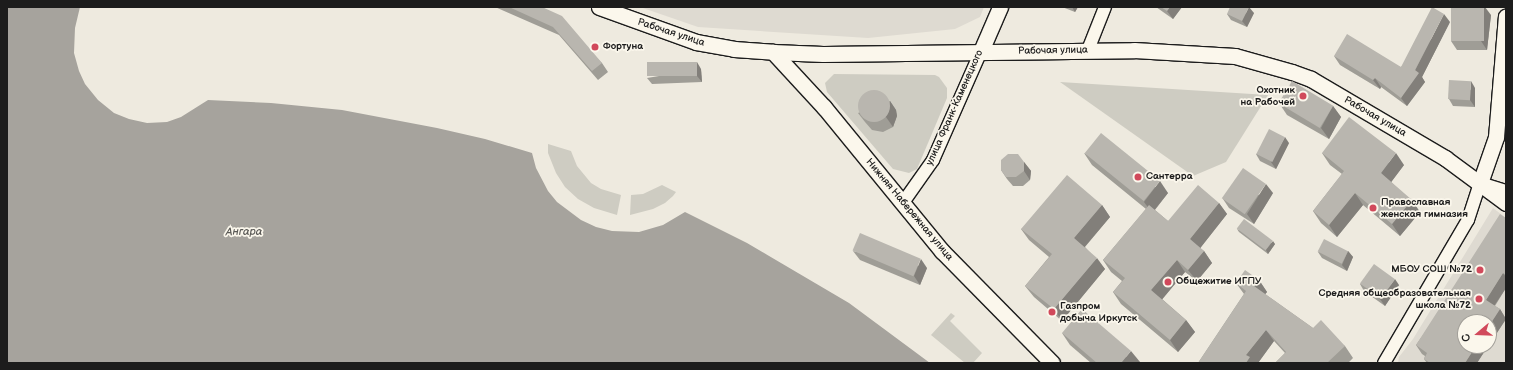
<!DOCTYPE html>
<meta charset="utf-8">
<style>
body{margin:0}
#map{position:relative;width:1513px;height:370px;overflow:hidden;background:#eeeadf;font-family:"Balsamiq Sans",sans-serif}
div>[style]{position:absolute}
.built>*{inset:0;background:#dedad1}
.green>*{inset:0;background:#ceccc2}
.water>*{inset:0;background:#a6a39d}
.roads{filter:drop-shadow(1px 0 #1c1c1c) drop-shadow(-1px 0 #1c1c1c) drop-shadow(0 1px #1c1c1c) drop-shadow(0 -1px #1c1c1c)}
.minor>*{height:12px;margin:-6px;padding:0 6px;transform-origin:6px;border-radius:6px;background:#fbf7ec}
.major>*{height:15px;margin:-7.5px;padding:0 7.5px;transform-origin:7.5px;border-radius:7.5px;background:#fbf7ec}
.wall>*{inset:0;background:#9f9d96}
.shaded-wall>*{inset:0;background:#827f7a}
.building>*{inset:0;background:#b9b6af;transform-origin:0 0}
.round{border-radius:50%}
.dots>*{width:11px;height:11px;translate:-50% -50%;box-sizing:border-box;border:2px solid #fbf7ec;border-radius:50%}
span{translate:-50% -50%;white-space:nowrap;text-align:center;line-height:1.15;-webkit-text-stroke:3.5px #fbf7ec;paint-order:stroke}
.street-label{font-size:10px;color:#1c1c1c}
.poi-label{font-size:10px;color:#1c1c1c;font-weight:700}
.left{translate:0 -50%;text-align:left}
.right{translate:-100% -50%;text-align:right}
.water-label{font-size:11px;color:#5a5956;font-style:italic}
.frame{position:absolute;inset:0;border:8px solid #1c1c1c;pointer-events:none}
.north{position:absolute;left:1457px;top:314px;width:40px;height:40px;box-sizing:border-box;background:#fbf7ec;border:1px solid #a29f99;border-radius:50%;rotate:251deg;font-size:11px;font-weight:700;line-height:16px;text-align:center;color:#1c1c1c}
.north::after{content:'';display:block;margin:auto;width:14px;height:18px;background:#d1495b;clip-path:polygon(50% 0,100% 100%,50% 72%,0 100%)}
</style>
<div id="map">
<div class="built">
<div style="clip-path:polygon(640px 7px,984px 7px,980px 17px,955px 29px,868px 38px,698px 27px)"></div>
<div style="clip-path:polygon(evenodd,1493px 208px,1506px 218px,1506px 363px,1398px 363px,1399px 357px,1413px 339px,1493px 208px,1465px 322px,1489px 322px,1489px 346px,1465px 346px,1465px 322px)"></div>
</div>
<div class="green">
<div style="clip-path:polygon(834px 74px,935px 75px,939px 77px,947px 88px,947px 98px,917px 169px,909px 173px,893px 169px,827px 92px,825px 83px)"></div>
<div style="clip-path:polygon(1060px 82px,1268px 95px,1226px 162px,1193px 176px)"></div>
<div style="clip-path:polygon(548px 144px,571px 151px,577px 166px,591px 183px,601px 189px,621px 195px,617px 215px,594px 208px,578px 199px,565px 187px,556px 173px,548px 153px)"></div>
<div style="clip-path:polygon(662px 185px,676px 192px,673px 196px,665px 203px,653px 209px,630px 215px,631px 195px,643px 194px)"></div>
<div style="clip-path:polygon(951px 313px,955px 316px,950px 321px,982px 353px,973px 363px,965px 363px,931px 335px)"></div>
</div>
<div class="water">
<div style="clip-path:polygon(7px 7px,80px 7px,75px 28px,74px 53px,79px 71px,85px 84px,98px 100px,114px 113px,129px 119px,147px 123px,167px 122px,181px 117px,208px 100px,271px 103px,342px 110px,437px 128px,485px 139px,532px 153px,536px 168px,548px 191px,557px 202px,581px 220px,596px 227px,612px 231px,639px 232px,663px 225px,685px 212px,747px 243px,849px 303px,930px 363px,7px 363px)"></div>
</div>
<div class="roads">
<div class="minor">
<div style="left:1088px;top:50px;width:46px;rotate:-68.4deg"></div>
<div style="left:902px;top:204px;width:54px;rotate:-54.8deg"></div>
<div style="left:933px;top:160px;width:119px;rotate:-66.2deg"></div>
<div style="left:1384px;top:363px;width:166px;rotate:-59.6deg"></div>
<div style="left:1468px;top:220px;width:39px;rotate:-72deg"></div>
<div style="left:1480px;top:183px;width:27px;rotate:17deg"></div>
</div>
<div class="major">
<div style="left:599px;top:7px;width:103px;rotate:19.8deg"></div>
<div style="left:696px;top:42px;width:39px;rotate:10deg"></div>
<div style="left:734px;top:49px;width:39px;rotate:4deg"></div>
<div style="left:773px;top:52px;width:50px;rotate:2.3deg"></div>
<div style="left:823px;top:54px;width:311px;rotate:-0.7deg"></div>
<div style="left:1134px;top:50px;width:101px;rotate:3.4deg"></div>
<div style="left:1235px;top:56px;width:59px;rotate:15.7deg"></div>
<div style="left:1292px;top:72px;width:20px;rotate:20deg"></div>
<div style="left:1311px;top:79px;width:156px;rotate:30.5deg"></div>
<div style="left:1445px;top:158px;width:76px;rotate:36.4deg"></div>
<div style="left:981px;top:51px;width:48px;rotate:-66.6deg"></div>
<div style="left:773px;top:52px;width:75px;rotate:47.2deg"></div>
<div style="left:824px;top:107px;width:186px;rotate:50.7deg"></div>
<div style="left:942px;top:251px;width:157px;rotate:45.5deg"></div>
<div style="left:1480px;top:183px;width:49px;rotate:-70.8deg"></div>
<div style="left:1496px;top:137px;width:121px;rotate:-85.3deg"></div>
</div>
</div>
<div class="wall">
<div style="clip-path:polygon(495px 7px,542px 7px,602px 63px,608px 72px,598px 80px,559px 35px)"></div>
<div style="clip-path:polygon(1062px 7px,1078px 7px,1075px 12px)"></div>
<div style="clip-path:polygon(1156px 7px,1182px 7px,1173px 19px)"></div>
<div style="clip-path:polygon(1254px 13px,1247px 27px,1231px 20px,1227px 14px)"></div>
<div style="clip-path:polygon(1491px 15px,1487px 50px,1457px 50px,1451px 41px)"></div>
<div style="clip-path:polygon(1450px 22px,1422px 77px,1425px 82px,1407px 106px,1381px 87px,1380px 89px,1340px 65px,1334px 56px,1401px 67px)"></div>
<div style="clip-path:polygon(701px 69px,702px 82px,652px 84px,647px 78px)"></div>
<div style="clip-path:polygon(1475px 88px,1475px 107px,1453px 106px,1449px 99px)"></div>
<div style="clip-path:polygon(890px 101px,896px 110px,897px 116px,893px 127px,883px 132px,872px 130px,865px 122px,858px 113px)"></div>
<div style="clip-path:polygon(1279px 103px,1333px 106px,1341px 117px,1329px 139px,1287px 115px)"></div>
<div style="clip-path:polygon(1289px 143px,1276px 169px,1260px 161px,1256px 154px)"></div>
<div style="clip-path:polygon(1084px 153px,1168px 193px,1155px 210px,1168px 221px,1219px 203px,1227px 214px,1200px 248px,1204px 251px,1212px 263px,1197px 281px,1185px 272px,1162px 299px,1186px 320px,1195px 332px,1178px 352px,1121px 304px,1113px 292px,1122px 281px,1111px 272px,1103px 260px,1146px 209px,1092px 165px)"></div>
<div style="clip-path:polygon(1322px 153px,1404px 165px,1391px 182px,1420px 212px,1400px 236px,1363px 205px,1337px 237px,1321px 223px,1313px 211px,1342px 174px,1330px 165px)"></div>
<div style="clip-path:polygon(1024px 162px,1031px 171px,1030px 180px,1023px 186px,1013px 186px,1007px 179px,1001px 170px)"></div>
<div style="clip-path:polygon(1273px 193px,1254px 224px,1229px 208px,1223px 199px)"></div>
<div style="clip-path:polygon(1102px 205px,1110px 217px,1085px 247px,1105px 269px,1062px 321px,1034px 297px,1025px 286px,1049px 257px,1029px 240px,1021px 229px)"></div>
<div style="clip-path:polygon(1506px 218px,1506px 288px,1495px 306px,1500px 309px,1506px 319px,1489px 345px,1489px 322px,1488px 346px,1477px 363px,1427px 363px,1424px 359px,1425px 356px,1422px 354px,1416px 345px)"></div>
<div style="clip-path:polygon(1237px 229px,1275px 244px,1268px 254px,1239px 232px)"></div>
<div style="clip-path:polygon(853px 251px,927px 268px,920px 285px,860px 260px)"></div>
<div style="clip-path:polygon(1348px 251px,1353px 257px,1347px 271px,1322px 258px,1318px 252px)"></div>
<div style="clip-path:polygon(1259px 280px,1267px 292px,1265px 294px,1313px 328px,1345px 346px,1353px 358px,1348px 363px,1275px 363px,1285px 353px,1274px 341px,1258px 363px,1198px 363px,1244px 294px,1236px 283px)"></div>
<div style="clip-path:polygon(1360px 284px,1399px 285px,1385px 306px,1364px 291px)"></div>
<div style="clip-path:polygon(1062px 333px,1140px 362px,1139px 363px,1091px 363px,1070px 345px)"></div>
</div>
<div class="shaded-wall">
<div style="clip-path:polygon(1072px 7px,1078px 7px,1075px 12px)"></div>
<div style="clip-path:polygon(1170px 7px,1182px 7px,1173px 19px,1167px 11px)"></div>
<div style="clip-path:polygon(1249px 7px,1254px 13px,1247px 27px,1242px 21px)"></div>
<div style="clip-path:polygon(1484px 7px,1485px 7px,1491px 15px,1487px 50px,1481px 41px)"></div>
<div style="clip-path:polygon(1444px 14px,1450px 22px,1422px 77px,1425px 82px,1407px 106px,1401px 98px)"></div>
<div style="clip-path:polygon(697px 62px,701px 69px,702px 82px,697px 76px)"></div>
<div style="clip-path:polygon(1375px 78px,1381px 87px,1380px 89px,1373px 80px)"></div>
<div style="clip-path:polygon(1471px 81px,1475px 88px,1475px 107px,1470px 100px)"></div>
<div style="clip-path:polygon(890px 101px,896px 110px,897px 116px,893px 127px,886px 117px)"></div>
<div style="clip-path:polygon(1333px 106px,1341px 117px,1329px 139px,1321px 128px)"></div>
<div style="clip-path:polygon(1285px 137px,1289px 143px,1276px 169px,1271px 162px)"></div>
<div style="clip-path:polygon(1396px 153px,1404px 165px,1389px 185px,1381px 173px)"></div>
<div style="clip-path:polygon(1024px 162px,1031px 171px,1030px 180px,1024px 171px)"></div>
<div style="clip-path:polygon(1160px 181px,1168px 193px,1152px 213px,1144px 202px)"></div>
<div style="clip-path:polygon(1266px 184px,1273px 193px,1254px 224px,1247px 214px)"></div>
<div style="clip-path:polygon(1355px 193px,1363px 205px,1337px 237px,1329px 225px)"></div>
<div style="clip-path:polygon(1412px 200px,1420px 212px,1400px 236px,1392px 224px)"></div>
<div style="clip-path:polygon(1219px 203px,1227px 214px,1198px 251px,1190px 239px)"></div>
<div style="clip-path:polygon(1102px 205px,1110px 217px,1082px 250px,1074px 238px)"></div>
<div style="clip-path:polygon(1273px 241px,1275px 244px,1268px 254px,1266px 250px)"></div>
<div style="clip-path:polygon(1204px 251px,1212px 263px,1197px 281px,1188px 270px)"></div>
<div style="clip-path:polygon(1348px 251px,1353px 257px,1347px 271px,1342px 265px)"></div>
<div style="clip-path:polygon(1097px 258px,1105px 269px,1062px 321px,1054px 309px)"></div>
<div style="clip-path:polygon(921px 259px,927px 268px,920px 285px,914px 276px)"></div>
<div style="clip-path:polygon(1177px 260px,1185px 272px,1160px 302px,1151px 290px)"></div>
<div style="clip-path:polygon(1503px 273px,1506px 277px,1506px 288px,1492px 309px,1486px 300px)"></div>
<div style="clip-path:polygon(1395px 279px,1399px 285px,1385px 306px,1380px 299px)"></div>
<div style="clip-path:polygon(1259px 280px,1267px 292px,1262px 298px,1254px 286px)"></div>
<div style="clip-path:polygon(1500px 309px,1506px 319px,1489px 345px,1489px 326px)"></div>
<div style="clip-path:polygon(1186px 320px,1195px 332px,1178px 352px,1170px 340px)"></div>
<div style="clip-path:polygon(1266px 330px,1274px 341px,1258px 363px,1246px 363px,1246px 355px)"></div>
<div style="clip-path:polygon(1476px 346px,1488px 346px,1477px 363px,1465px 363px)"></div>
<div style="clip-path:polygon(1131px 351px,1140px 362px,1139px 363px,1121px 363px)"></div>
</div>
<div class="building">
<div style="clip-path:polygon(509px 7px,542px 7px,562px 16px,602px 63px,592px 71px,553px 27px)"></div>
<div style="clip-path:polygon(1161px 7px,1170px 7px,1167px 11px)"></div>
<div style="clip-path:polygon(1230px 7px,1249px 7px,1242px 21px,1227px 14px)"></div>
<div style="clip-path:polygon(1432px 7px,1444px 14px,1415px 70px,1419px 73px,1401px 98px,1375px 78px,1373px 80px,1334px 56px,1347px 34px,1401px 67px)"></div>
<div style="left:1451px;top:7px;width:33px;height:34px"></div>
<div style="left:697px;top:62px;width:14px;height:50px;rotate:90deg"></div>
<div style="left:1449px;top:80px;width:22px;height:19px;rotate:3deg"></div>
<div style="left:1292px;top:81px;width:48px;height:26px;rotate:31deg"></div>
<div class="round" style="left:858px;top:90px;width:32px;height:32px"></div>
<div style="clip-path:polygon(1349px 117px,1396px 153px,1381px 173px,1412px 200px,1392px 224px,1355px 193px,1329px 225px,1313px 211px,1344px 171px,1322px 153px)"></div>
<div style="left:1269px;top:129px;width:18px;height:28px;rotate:27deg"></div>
<div style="left:1101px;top:133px;width:76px;height:26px;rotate:39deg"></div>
<div style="clip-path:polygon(1008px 154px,1018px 154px,1024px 162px,1024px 171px,1016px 177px,1006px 177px,1001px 170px,1001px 160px)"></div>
<div style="left:1243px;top:168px;width:28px;height:37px;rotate:35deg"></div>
<div style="clip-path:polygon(1067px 175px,1102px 205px,1074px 238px,1097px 258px,1054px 309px,1025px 286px,1052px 254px,1021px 229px)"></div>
<div style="clip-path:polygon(1198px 185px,1219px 203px,1190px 239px,1204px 251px,1188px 270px,1177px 260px,1151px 290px,1186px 320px,1170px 340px,1113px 292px,1125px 278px,1103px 260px,1149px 205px,1168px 221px)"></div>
<div style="clip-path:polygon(1500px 214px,1506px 218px,1506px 275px,1503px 273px,1486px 300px,1500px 309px,1489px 326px,1489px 322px,1465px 322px,1465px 346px,1476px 346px,1465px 363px,1430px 363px,1424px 359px,1427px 353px,1416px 345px)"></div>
<div style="left:1244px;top:219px;width:36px;height:12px;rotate:37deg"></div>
<div style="left:860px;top:233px;width:66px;height:19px;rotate:23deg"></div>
<div style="left:1324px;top:239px;width:27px;height:14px;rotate:27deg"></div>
<div style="left:1374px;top:264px;width:26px;height:24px;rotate:36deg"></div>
<div style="clip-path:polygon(1245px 270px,1259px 280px,1254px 286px,1313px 328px,1321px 320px,1345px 346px,1327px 363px,1275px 363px,1286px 352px,1266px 330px,1246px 355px,1250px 357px,1246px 363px,1198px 363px,1246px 291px,1236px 283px)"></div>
<div style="clip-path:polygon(1082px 309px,1131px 351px,1121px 363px,1097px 363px,1062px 333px)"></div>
</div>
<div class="dots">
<div style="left:595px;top:47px;background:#d1495b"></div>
<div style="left:1303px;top:96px;background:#d1495b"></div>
<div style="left:1138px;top:177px;background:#d1495b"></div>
<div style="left:1373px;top:208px;background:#d1495b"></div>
<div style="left:1480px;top:270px;background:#d1495b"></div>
<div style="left:1168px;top:282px;background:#d1495b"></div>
<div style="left:1479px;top:299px;background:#d1495b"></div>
<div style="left:1052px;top:312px;background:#d1495b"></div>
</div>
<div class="street-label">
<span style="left:671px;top:33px;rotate:18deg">Рабочая улица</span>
<span style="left:1053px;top:51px;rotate:-1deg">Рабочая улица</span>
<span style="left:955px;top:108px;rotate:-66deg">улица Франк-Каменецкого</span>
<span style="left:1375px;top:117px;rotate:30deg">Рабочая улица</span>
<span style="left:909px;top:210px;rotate:50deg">Нижняя Набережная улица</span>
</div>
<div class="poi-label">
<span class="left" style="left:603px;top:47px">Фортуна</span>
<span class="right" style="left:1295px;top:96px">Охотник<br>на Рабочей</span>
<span class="left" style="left:1146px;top:177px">Сантерра</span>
<span class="left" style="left:1381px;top:208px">Православная<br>женская гимназия</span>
<span class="right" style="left:1472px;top:270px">МБОУ СОШ №72</span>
<span class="left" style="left:1176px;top:282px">Общежитие ИГПУ</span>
<span class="right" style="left:1471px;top:299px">Средняя общеобразовательная<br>школа №72</span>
<span class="left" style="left:1060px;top:312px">Газпром<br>добыча Иркутск</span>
</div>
<div class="water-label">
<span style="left:244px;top:232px">Ангара</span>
</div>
<div class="frame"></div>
<div class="north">С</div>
</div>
